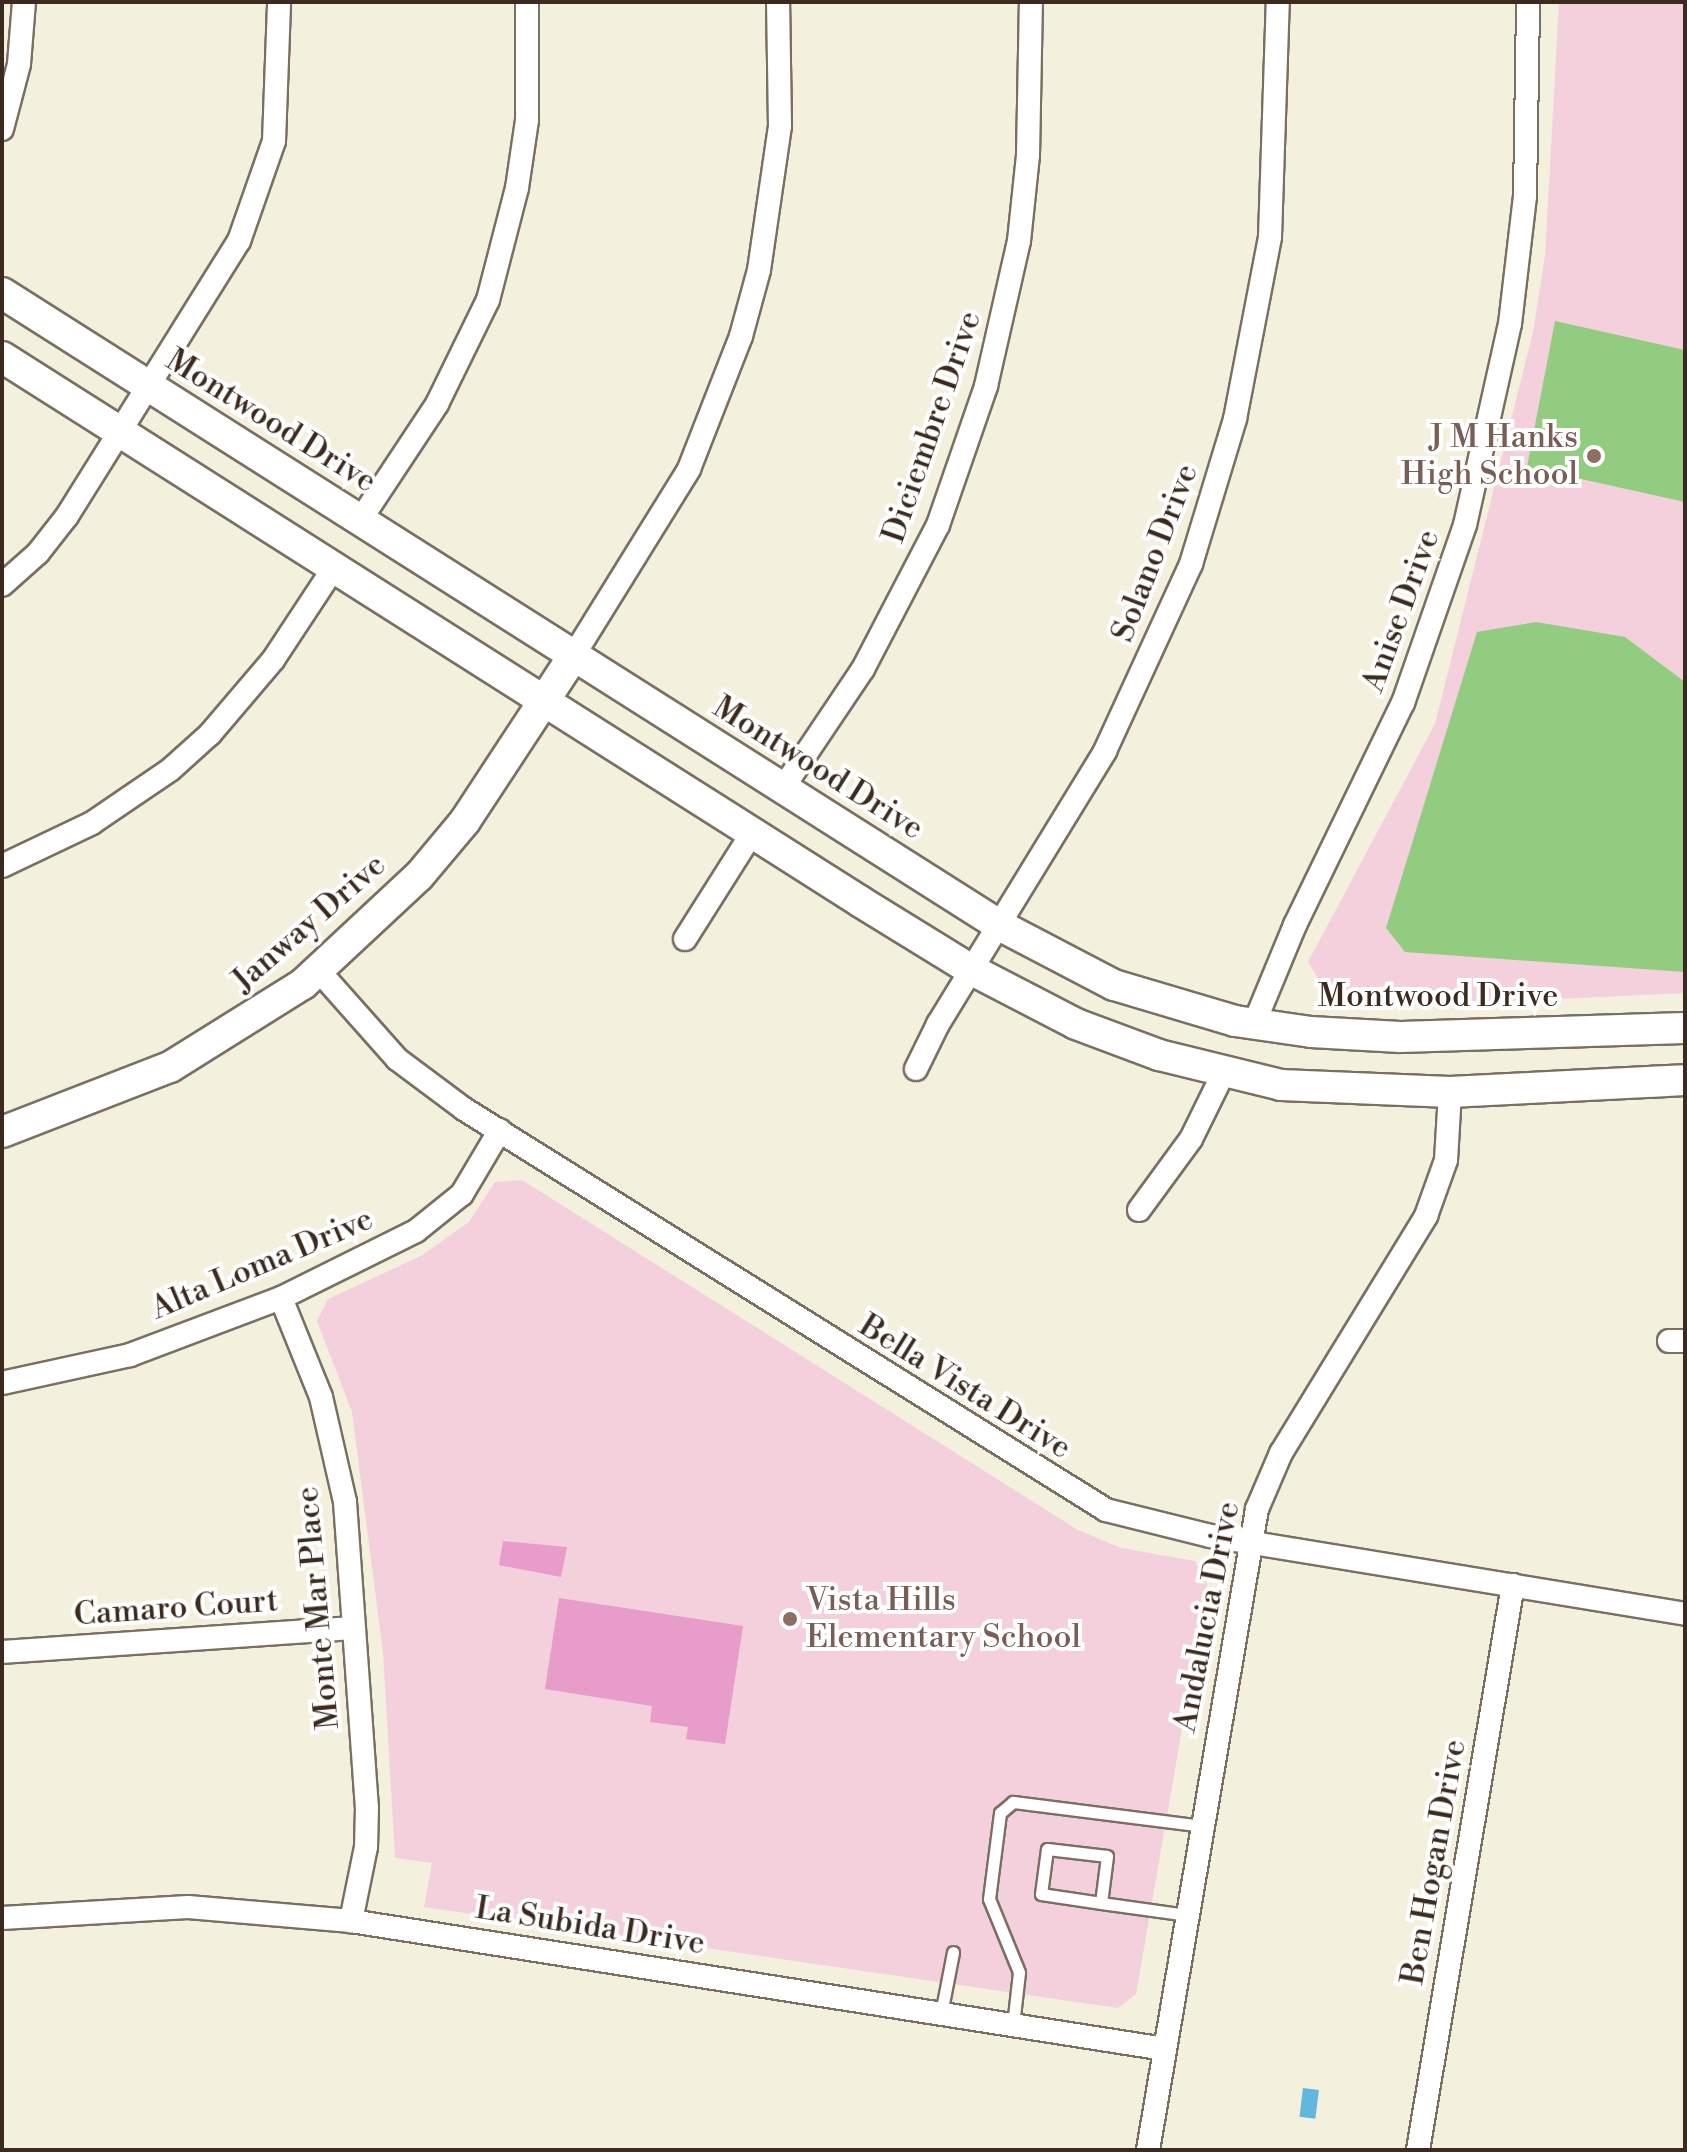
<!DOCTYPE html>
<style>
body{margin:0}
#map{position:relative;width:1687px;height:2152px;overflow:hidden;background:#f3f0de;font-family:"Libre Bodoni",serif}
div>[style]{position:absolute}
.built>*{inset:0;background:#f4cfdc}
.green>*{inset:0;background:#92cc81}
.water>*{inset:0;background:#63b7df;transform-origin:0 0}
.building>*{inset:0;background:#e79cca}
.roads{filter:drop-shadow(2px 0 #7b6f61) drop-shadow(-2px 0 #7b6f61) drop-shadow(0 2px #7b6f61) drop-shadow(0 -2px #7b6f61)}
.lane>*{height:11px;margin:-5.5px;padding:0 5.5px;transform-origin:5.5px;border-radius:5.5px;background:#fff}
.street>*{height:22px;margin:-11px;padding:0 11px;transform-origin:11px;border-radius:11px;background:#fff}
.secondary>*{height:30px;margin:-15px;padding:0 15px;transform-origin:15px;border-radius:15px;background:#fff}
.dots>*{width:22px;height:22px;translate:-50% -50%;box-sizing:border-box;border:4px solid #fff;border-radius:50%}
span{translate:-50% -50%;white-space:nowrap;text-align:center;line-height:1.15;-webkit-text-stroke:8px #fff;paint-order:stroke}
.street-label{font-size:32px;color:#3b2a1e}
.education-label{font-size:32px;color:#785e54}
.right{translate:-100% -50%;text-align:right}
.left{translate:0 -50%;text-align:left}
.frame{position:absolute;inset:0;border:4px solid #3b2a1e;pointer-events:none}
</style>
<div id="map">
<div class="built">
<div style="clip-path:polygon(1559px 2px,1685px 2px,1685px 993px,1337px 1009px,1308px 962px,1435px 724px,1533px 332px,1545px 256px)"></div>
<div style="clip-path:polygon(522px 1180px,1078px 1530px,1121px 1548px,1195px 1561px,1207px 1585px,1136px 1994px,1118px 2008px,424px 1907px,432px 1863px,395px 1858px,383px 1653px,352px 1412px,317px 1321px,328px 1299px,421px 1256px,469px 1222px,495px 1182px)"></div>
</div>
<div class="green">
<div style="clip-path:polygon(1555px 321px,1685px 350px,1685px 502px,1527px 467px)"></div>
<div style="clip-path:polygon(1536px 622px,1625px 637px,1685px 682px,1685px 972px,1405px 952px,1386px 928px,1477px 632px)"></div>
</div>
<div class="water">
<div style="left:1303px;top:2088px;width:16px;height:29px;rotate:7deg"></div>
</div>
<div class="building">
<div style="clip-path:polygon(503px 1541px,567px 1547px,561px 1577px,499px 1565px)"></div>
<div style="clip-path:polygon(559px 1598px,743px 1626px,725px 1744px,686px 1739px,688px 1727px,650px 1722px,652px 1706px,545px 1689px)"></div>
</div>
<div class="roads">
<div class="lane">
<div style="left:1101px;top:1903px;width:47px;rotate:-82.7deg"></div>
<div style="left:1107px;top:1856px;width:60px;rotate:-173.3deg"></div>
<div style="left:1047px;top:1849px;width:45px;rotate:97.6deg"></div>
<div style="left:1041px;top:1894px;width:61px;rotate:8.5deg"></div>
<div style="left:1101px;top:1903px;width:88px;rotate:7.9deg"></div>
<div style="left:941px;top:2014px;width:63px;rotate:-79deg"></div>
<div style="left:1013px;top:2025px;width:53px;rotate:-83.5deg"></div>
<div style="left:1019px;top:1972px;width:79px;rotate:-112.3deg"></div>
<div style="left:989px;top:1899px;width:87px;rotate:-82.7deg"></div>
<div style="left:1000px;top:1813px;width:17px;rotate:-40deg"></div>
<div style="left:1013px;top:1802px;width:191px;rotate:7.2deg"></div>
</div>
<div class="street">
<div style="left:2px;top:129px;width:67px;rotate:-75.3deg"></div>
<div style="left:19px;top:64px;width:62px;rotate:-85.4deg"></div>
<div style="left:361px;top:519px;width:138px;rotate:-56.5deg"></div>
<div style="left:437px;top:404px;width:116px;rotate:-63.9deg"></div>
<div style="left:488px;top:300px;width:116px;rotate:-75.5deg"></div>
<div style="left:517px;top:188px;width:69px;rotate:-81.6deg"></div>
<div style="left:527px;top:120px;width:118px;rotate:-90deg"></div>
<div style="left:2px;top:585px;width:48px;rotate:-41.6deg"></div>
<div style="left:38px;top:553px;width:47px;rotate:-51.9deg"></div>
<div style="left:67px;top:516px;width:324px;rotate:-58deg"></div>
<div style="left:239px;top:241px;width:106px;rotate:-70.7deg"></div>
<div style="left:274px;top:141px;width:139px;rotate:-87.9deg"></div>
<div style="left:572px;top:658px;width:222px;rotate:-58.2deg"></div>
<div style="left:689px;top:469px;width:143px;rotate:-68.6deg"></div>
<div style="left:741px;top:336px;width:68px;rotate:-74.7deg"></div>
<div style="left:759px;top:270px;width:146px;rotate:-81.7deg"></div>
<div style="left:780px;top:126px;width:124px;rotate:-90.9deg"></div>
<div style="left:783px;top:788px;width:143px;rotate:-56.1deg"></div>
<div style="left:863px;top:669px;width:162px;rotate:-62.5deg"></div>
<div style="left:938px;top:525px;width:147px;rotate:-70.9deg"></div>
<div style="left:986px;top:386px;width:149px;rotate:-77.2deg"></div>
<div style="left:1019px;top:241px;width:86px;rotate:-84deg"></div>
<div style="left:1028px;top:155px;width:153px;rotate:-88.9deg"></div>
<div style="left:2px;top:866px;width:100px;rotate:-25.5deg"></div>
<div style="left:92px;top:823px;width:94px;rotate:-34.2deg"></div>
<div style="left:170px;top:770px;width:54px;rotate:-42deg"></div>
<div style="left:210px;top:734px;width:97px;rotate:-49.6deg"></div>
<div style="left:273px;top:660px;width:109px;rotate:-56.6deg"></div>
<div style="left:685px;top:939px;width:125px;rotate:-57.7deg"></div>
<div style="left:319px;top:971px;width:118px;rotate:48.4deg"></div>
<div style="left:397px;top:1059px;width:84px;rotate:36.7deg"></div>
<div style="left:464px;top:1109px;width:757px;rotate:31.99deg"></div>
<div style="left:1106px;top:1510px;width:107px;rotate:14deg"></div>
<div style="left:1210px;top:1536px;width:481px;rotate:9.3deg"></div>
<div style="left:1254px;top:1024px;width:107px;rotate:-67.5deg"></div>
<div style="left:1295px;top:925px;width:247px;rotate:-64.1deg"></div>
<div style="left:1403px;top:703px;width:188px;rotate:-70.8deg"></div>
<div style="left:1465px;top:525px;width:206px;rotate:-77.4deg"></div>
<div style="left:1510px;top:324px;width:129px;rotate:-83.3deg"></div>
<div style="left:1525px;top:196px;width:194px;rotate:-89.1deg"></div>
<div style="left:916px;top:1069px;width:50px;rotate:-63.9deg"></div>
<div style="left:938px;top:1024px;width:320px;rotate:-58.5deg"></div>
<div style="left:1105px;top:751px;width:206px;rotate:-65.3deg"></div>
<div style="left:1191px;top:564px;width:152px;rotate:-73.1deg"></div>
<div style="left:1235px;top:419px;width:185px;rotate:-79.1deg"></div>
<div style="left:1270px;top:237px;width:235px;rotate:-88.1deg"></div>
<div style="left:1139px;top:1210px;width:88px;rotate:-53.8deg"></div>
<div style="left:1191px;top:1139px;width:72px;rotate:-63.8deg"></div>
<div style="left:281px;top:1298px;width:107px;rotate:68deg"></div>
<div style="left:321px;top:1397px;width:108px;rotate:77.1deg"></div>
<div style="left:345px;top:1502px;width:306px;rotate:85.9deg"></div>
<div style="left:367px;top:1807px;width:40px;rotate:91.4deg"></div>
<div style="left:366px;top:1847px;width:76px;rotate:101.5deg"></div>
<div style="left:1669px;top:1341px;width:16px"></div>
<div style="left:2px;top:1383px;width:131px;rotate:-12.3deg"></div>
<div style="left:130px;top:1355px;width:161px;rotate:-20.7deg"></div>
<div style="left:281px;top:1298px;width:151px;rotate:-26.4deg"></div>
<div style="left:416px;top:1231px;width:59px;rotate:-38.8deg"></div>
<div style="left:462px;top:1194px;width:74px;rotate:-59.3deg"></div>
<div style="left:2px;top:1652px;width:352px;rotate:-3.9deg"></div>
<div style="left:2px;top:1918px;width:186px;rotate:-3.4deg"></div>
<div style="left:188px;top:1907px;width:164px;rotate:4.9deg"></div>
<div style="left:351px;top:1921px;width:824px;rotate:8.94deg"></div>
<div style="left:1148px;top:2150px;width:650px;rotate:-80.35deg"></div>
<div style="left:1257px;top:1509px;width:61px;rotate:-66.8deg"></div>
<div style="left:1281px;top:1453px;width:278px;rotate:-58.5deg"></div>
<div style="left:1426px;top:1216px;width:59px;rotate:-70.3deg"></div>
<div style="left:1446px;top:1160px;width:68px;rotate:-86.6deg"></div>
<div style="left:1418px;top:2150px;width:573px;rotate:-80.46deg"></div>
</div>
<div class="secondary">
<div style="left:2px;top:293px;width:1180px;rotate:32.37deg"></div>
<div style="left:999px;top:925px;width:130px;rotate:27.6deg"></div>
<div style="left:1114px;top:985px;width:126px;rotate:16.6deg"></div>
<div style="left:1235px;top:1021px;width:77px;rotate:8.2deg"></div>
<div style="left:1311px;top:1032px;width:89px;rotate:3.2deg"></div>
<div style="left:1400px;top:1037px;width:285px;rotate:-1.8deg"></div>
<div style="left:2px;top:357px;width:1017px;rotate:32.39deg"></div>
<div style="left:861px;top:902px;width:128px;rotate:31.6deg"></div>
<div style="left:970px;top:969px;width:119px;rotate:27.4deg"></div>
<div style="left:1076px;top:1024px;width:89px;rotate:20.5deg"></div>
<div style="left:1159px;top:1055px;width:126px;rotate:13.8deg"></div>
<div style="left:1281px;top:1085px;width:169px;rotate:2.4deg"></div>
<div style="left:1450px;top:1092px;width:235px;rotate:-2.9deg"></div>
<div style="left:2px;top:1132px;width:180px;rotate:-21.2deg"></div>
<div style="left:170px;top:1067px;width:157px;rotate:-32deg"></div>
<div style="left:303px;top:984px;width:158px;rotate:-43deg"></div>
<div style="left:419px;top:876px;width:72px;rotate:-50.1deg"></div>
<div style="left:465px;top:821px;width:195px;rotate:-56.7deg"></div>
</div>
</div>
<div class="dots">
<div style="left:1594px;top:456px;background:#8d6e63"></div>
<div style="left:790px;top:1619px;background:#8d6e63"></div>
</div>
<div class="street-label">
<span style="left:271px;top:421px;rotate:32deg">Montwood Drive</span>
<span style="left:932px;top:427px;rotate:-71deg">Diciembre Drive</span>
<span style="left:1155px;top:553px;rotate:-69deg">Solano Drive</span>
<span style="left:1401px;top:611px;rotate:-70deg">Anise Drive</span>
<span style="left:818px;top:768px;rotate:32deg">Montwood Drive</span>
<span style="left:309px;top:923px;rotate:-41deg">Janway Drive</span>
<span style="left:1438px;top:996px">Montwood Drive</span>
<span style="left:262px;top:1264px;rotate:-23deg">Alta Loma Drive</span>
<span style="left:965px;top:1387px;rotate:32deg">Bella Vista Drive</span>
<span style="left:176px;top:1608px;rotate:-4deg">Camaro Court</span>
<span style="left:318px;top:1608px;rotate:-95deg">Monte Mar Place</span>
<span style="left:1207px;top:1617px;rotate:-79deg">Andalucia Drive</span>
<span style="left:1434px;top:1862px;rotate:-80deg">Ben Hogan Drive</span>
<span style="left:590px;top:1926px;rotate:9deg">La Subida Drive</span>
</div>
<div class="education-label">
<span class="right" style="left:1578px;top:456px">J M Hanks<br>High School</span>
<span class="left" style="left:806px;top:1619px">Vista Hills<br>Elementary School</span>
</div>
<div class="frame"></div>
</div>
